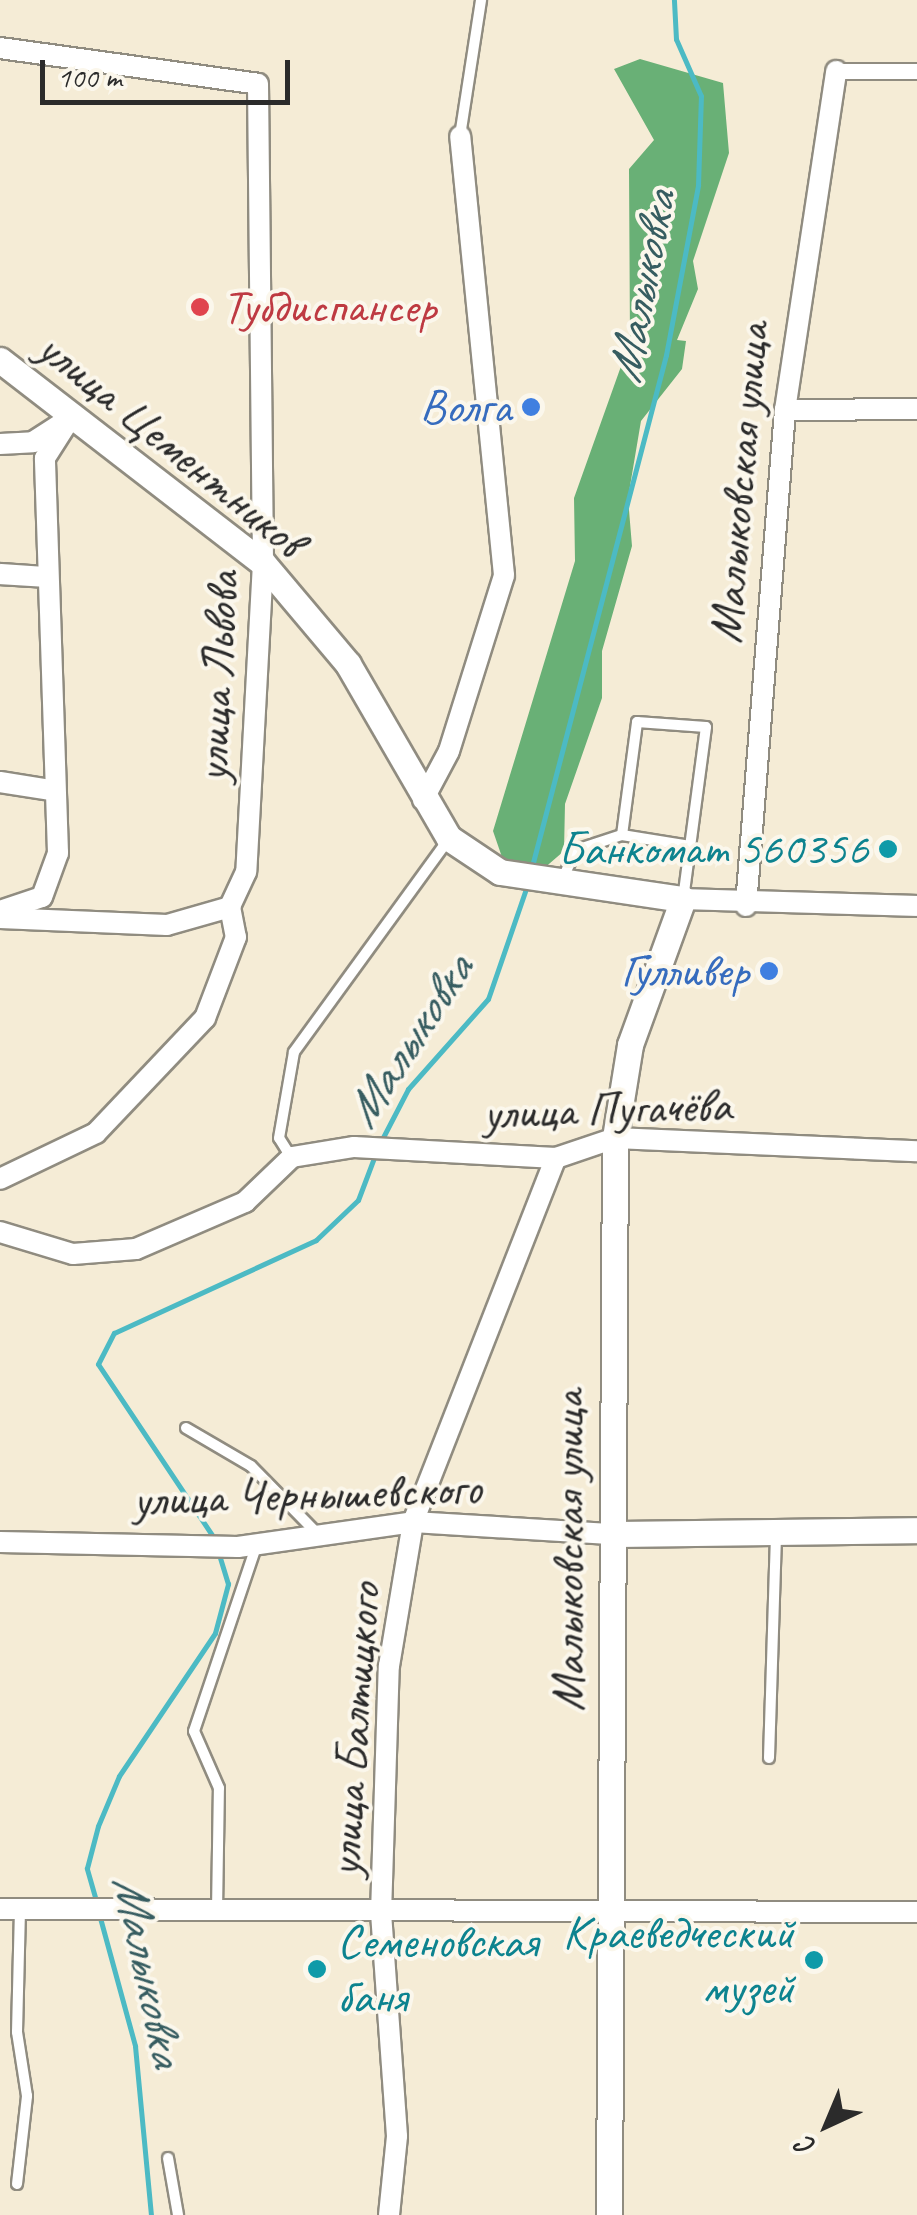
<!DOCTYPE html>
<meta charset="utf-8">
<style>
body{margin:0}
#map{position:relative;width:917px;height:2215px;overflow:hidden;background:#f5ecd6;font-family:Caveat,sans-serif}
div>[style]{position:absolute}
.forest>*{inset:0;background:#69b076}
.stream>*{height:5px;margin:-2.5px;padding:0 2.5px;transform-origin:2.5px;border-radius:2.5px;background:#4cbac4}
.roads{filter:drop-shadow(2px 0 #908c80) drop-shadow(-2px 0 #908c80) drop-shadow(0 2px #908c80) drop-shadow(0 -2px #908c80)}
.service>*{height:10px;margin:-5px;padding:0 5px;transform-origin:5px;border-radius:5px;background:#fff}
.pedestrian>*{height:15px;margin:-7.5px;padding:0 7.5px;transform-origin:7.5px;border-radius:7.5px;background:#fff}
.minor>*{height:20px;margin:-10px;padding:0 10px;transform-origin:10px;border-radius:10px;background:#fff}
.tertiary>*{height:25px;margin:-12.5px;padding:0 12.5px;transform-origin:12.5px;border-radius:12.5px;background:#fff}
.dots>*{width:28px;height:28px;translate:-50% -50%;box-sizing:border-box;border:5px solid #fbf7ec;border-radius:50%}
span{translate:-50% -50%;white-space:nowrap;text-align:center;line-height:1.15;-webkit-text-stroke:8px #fbf7ec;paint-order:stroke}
.health-label{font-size:48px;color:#be3a42}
.left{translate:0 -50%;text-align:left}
.shop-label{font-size:48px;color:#366cbe}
.right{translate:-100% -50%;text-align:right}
.street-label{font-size:48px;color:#2b2b2b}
.culture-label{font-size:48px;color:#0d838f}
.water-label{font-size:50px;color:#375d61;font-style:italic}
.north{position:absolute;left:777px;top:2075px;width:100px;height:100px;-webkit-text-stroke:8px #fbf7ec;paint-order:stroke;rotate:224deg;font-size:28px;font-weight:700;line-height:40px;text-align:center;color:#2b2b2b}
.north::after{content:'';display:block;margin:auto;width:35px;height:45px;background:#2b2b2b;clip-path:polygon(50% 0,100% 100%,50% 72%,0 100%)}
.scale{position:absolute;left:40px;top:60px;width:250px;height:45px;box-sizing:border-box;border:5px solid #2b2b2b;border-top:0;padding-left:12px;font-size:30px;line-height:35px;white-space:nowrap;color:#2b2b2b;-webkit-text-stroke:8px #fbf7ec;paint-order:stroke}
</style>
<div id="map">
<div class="forest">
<div style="clip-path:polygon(640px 59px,723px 83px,729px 153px,693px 261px,698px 289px,677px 340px,686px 341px,682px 369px,641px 421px,628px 498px,632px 546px,602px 651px,602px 698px,565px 804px,564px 851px,542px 870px,504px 863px,493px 831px,575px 561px,574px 498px,630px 341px,629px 169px,654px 140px,614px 69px)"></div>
</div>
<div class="stream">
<div style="left:531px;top:870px;width:532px;rotate:-75.31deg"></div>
<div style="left:666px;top:355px;width:173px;rotate:-79.3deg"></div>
<div style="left:698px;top:185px;width:89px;rotate:-88.1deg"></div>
<div style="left:701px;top:96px;width:62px;rotate:-113.7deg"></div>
<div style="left:676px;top:39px;width:39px;rotate:-93deg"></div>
<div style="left:379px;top:1145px;width:63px;rotate:-62.6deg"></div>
<div style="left:408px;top:1089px;width:120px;rotate:-48.4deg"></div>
<div style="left:488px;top:999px;width:120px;rotate:-71deg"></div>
<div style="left:214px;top:1538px;width:209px;rotate:-123.7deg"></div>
<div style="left:98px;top:1364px;width:35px;rotate:-63deg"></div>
<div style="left:114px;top:1333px;width:222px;rotate:-24.7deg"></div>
<div style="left:316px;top:1240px;width:58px;rotate:-43.6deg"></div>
<div style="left:358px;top:1200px;width:48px;rotate:-69.3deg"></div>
<div style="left:97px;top:1904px;width:37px;rotate:-106deg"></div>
<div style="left:87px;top:1868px;width:43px;rotate:-75.3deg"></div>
<div style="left:98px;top:1826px;width:54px;rotate:-67.2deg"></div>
<div style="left:119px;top:1776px;width:172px;rotate:-56.1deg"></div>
<div style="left:215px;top:1633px;width:51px;rotate:-75.1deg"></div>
<div style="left:228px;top:1584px;width:31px;rotate:-107deg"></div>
<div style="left:99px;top:1914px;width:137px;rotate:74.7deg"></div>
<div style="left:135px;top:2046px;width:170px;rotate:84.6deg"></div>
</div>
<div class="roads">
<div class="service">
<div style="left:460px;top:136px;width:138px;rotate:-81.2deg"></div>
<div style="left:622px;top:835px;width:114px;rotate:-82.4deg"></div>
<div style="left:637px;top:722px;width:69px;rotate:4.1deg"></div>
<div style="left:706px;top:727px;width:174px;rotate:97.6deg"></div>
<div style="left:561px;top:882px;width:35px;rotate:-65deg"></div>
<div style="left:576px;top:850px;width:48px;rotate:-18.1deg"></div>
<div style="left:622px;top:835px;width:69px;rotate:9.2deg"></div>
<div style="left:291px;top:1157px;width:22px;rotate:-122deg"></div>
<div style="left:279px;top:1138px;width:87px;rotate:-80.1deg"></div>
<div style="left:294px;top:1052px;width:262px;rotate:-54deg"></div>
<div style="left:186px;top:1428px;width:75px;rotate:30.3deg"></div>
<div style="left:251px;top:1466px;width:90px;rotate:45.5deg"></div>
<div style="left:769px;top:1758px;width:224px;rotate:-88.2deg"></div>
<div style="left:217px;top:1911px;width:123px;rotate:-89.1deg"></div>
<div style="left:219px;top:1788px;width:62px;rotate:-113.7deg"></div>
<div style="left:194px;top:1731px;width:197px;rotate:-71.4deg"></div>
<div style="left:168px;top:2158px;width:58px;rotate:80deg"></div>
<div style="left:17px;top:2184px;width:89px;rotate:-83.5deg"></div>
<div style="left:27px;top:2096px;width:65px;rotate:-98.9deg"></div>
<div style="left:17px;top:2032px;width:124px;rotate:-88.6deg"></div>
</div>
<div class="pedestrian">
<div style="left:836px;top:71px;width:81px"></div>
</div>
<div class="minor">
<div style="left:0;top:48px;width:260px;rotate:7.9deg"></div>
<div style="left:258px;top:84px;width:479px;rotate:89.4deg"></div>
<div style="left:263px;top:563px;width:309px;rotate:93.1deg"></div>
<div style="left:246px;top:872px;width:38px;rotate:115deg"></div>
<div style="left:230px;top:907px;width:31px;rotate:79deg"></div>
<div style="left:236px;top:937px;width:87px;rotate:110.9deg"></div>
<div style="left:205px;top:1018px;width:158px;rotate:133.5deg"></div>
<div style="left:96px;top:1133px;width:106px;rotate:154.4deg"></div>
<div style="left:785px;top:410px;width:132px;rotate:-0.4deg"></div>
<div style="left:0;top:444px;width:33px;rotate:-3deg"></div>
<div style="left:33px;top:442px;width:38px;rotate:-33deg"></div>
<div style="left:0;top:574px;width:46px;rotate:3.7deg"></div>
<div style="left:0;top:782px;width:52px;rotate:8.9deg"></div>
<div style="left:423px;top:800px;width:55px;rotate:-62deg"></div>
<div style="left:449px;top:751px;width:184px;rotate:-72.6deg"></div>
<div style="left:504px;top:575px;width:441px;rotate:-95.7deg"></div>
<div style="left:683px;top:899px;width:234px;rotate:1.7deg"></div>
<div style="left:746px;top:906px;width:498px;rotate:-85.5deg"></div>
<div style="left:785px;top:410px;width:343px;rotate:-81.4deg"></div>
<div style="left:0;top:911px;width:44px;rotate:-18.4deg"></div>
<div style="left:42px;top:897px;width:47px;rotate:-70deg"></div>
<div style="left:58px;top:853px;width:395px;rotate:-91.9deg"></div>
<div style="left:45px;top:458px;width:49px;rotate:-57.6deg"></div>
<div style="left:0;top:918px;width:167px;rotate:2.4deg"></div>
<div style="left:167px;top:925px;width:66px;rotate:-15.9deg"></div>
<div style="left:0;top:1232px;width:76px;rotate:16.8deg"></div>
<div style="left:73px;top:1254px;width:63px;rotate:-4.5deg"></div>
<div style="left:136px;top:1249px;width:119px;rotate:-23.3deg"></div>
<div style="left:245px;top:1202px;width:65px;rotate:-43.8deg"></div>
<div style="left:292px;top:1157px;width:63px;rotate:-9.2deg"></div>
<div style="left:354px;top:1147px;width:202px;rotate:3.1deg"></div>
<div style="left:556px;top:1158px;width:62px;rotate:-18.7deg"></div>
<div style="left:615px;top:1138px;width:302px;rotate:2.5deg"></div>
<div style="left:0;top:1542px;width:238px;rotate:1.2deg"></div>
<div style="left:238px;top:1547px;width:177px;rotate:-8.1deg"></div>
<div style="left:413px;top:1522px;width:197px;rotate:3.5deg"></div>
<div style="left:0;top:1909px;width:917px;rotate:0.19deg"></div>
<div style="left:389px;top:2215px;width:79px;rotate:-84.2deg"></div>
<div style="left:397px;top:2136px;width:223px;rotate:-94.1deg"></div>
<div style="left:381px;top:1914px;width:248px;rotate:-88.2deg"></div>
<div style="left:389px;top:1666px;width:146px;rotate:-80.5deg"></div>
<div style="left:413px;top:1522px;width:391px;rotate:-68.6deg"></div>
</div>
<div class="tertiary">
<div style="left:0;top:360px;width:332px;rotate:37.7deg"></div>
<div style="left:263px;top:563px;width:132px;rotate:49.9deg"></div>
<div style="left:348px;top:664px;width:201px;rotate:59.9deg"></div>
<div style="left:449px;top:838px;width:61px;rotate:33.7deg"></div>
<div style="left:500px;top:872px;width:185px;rotate:8.4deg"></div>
<div style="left:683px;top:899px;width:155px;rotate:110deg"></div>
<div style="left:630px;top:1045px;width:94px;rotate:99.2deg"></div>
<div style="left:615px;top:1138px;width:1077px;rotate:90.32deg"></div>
<div style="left:610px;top:1534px;width:307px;rotate:-0.7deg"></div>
</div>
</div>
<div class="dots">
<div style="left:200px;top:307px;background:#e0444e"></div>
<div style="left:531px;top:407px;background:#3f7fe0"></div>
<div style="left:888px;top:849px;background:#0f9aa8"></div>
<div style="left:769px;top:971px;background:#3f7fe0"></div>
<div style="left:814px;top:1960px;background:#0f9aa8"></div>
<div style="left:317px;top:1969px;background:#0f9aa8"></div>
</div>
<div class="health-label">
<span class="left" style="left:222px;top:307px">Тубдиспансер</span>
</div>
<div class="shop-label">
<span class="right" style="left:511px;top:407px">Волга</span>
<span class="right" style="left:749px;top:971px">Гулливер</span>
</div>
<div class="street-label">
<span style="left:171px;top:444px;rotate:39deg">улица Цементников</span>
<span style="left:739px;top:483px;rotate:-85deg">Малыковская улица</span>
<span style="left:217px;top:677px;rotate:-87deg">улица Львова</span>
<span style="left:607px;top:1109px;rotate:-2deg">улица Пугачёва</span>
<span style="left:307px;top:1494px;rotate:-2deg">улица Чернышевского</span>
<span style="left:568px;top:1551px;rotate:-90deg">Малыковская улица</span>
<span style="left:354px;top:1730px;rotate:-86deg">улица Балтицкого</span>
</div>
<div class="culture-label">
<span class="right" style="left:868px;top:849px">Банкомат 560356</span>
<span class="right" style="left:794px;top:1960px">Краеведческий<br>музей</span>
<span class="left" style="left:337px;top:1969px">Семеновская<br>баня</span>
</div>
<div class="water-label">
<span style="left:641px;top:287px;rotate:-79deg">Малыковка</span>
<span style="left:408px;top:1041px;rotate:-57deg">Малыковка</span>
<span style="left:149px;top:1970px;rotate:78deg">Малыковка</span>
</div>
<div class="north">С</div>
<div class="scale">100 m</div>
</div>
